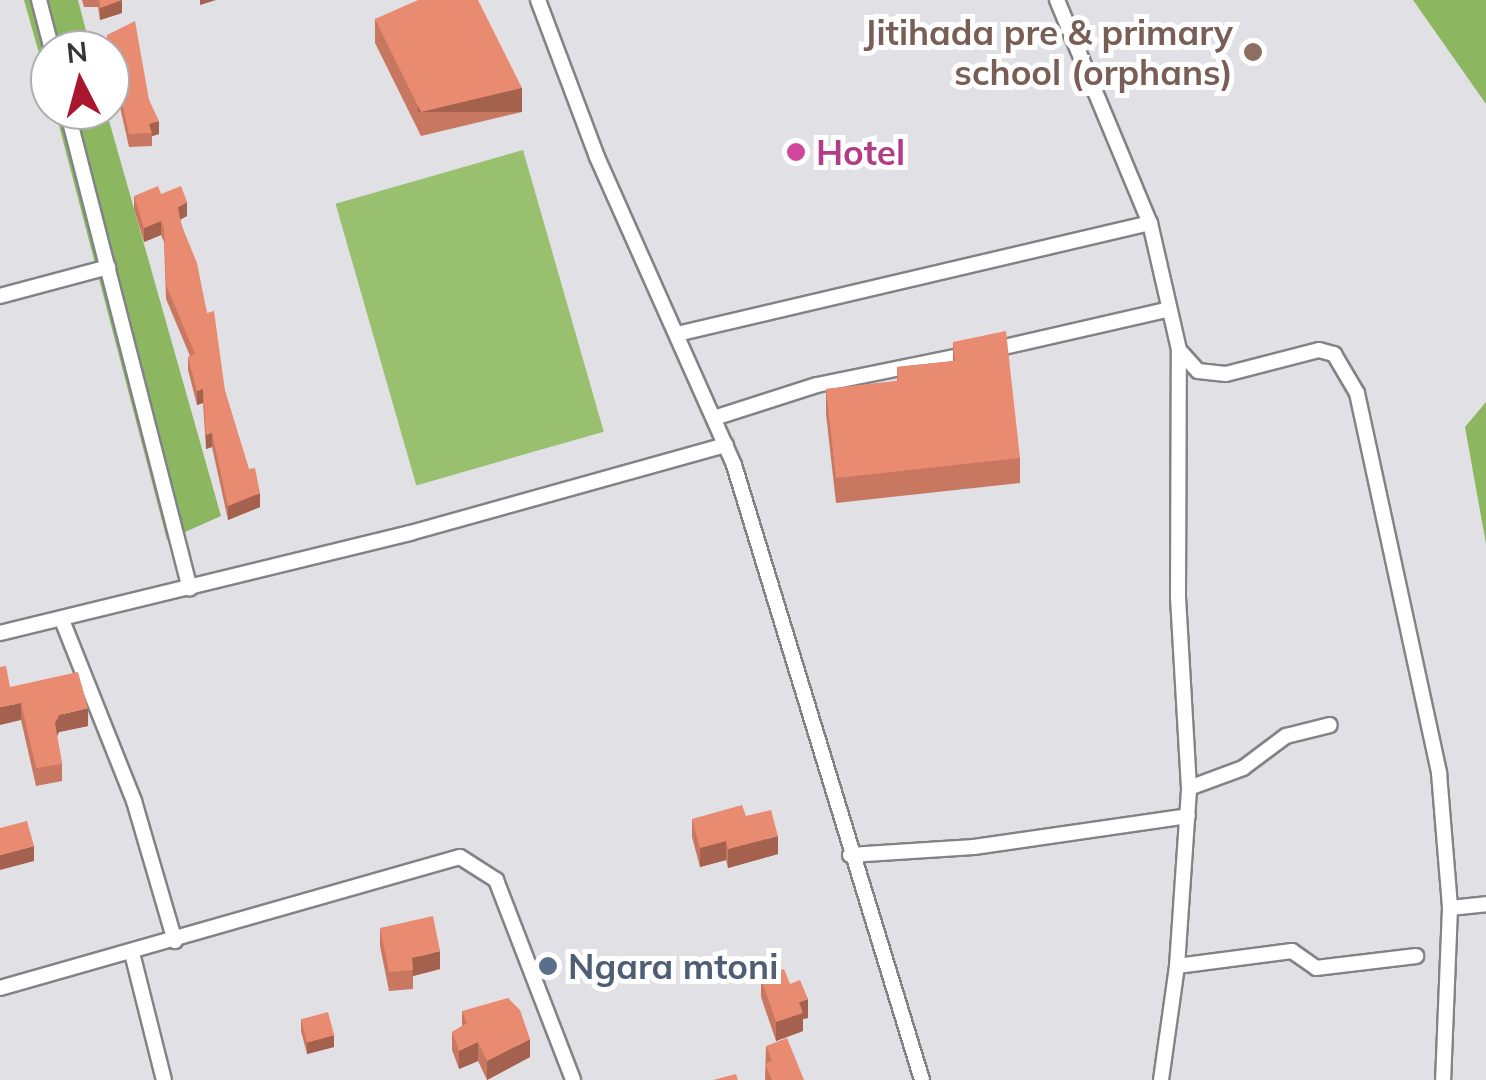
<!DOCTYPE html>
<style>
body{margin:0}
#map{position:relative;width:1486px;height:1080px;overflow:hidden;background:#e0e0e5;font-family:Mulish,sans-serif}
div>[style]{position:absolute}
.green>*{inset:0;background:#98c06e;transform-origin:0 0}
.forest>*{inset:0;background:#8cb660}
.roads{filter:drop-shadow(2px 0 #828387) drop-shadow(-2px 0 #828387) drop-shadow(0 2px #828387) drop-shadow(0 -2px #828387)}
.minor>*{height:14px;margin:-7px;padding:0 7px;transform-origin:7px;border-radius:7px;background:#fff}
.wall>*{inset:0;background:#c87860}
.shaded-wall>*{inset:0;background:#a3614e;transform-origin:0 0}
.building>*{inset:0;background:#e98b70;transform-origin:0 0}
.dots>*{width:28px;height:28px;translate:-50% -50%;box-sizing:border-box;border:5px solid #fff;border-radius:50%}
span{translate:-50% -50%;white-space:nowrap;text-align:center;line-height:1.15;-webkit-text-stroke:10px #fff;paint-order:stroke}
.education-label{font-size:35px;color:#785e54;font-weight:700}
.right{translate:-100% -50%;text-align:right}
.hotel-label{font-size:35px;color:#b23c85;font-weight:700}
.left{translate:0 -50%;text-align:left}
.service-label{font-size:35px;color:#4e5e75;font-weight:700}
.north{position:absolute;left:30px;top:30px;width:100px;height:100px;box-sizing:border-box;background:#fff;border:2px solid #aeaeaf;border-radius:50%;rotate:354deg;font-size:28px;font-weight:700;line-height:40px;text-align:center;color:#353537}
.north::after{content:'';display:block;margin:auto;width:35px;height:45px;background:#ab162f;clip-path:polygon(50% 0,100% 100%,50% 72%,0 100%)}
</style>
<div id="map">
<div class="green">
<div style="left:523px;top:150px;width:293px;height:195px;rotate:74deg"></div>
</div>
<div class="forest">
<div style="clip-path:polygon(24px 0,78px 0,91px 50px,50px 50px,50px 92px)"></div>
<div style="clip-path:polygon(1413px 0,1486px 0,1486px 104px)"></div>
<div style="clip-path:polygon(55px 110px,106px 110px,221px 516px,167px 540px)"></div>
<div style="clip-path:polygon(1486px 402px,1486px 544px,1465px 427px)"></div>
</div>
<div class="roads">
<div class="minor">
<div style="left:39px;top:0;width:52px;rotate:75.4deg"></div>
<div style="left:538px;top:0;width:168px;rotate:69.4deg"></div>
<div style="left:597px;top:157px;width:337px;rotate:66deg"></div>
<div style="left:734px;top:465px;width:643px;rotate:73deg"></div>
<div style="left:1057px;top:0;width:242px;rotate:67.4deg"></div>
<div style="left:1150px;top:223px;width:130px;rotate:77.1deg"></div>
<div style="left:1179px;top:350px;width:28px;rotate:48deg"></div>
<div style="left:1198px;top:371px;width:28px;rotate:6deg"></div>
<div style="left:1226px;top:374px;width:96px;rotate:-14.5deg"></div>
<div style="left:1319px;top:350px;width:16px;rotate:15deg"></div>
<div style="left:1334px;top:354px;width:45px;rotate:59.5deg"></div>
<div style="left:1357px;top:393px;width:389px;rotate:77.8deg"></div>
<div style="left:1439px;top:773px;width:135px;rotate:85.3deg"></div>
<div style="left:1450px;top:908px;width:172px;rotate:92.3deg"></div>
<div style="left:67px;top:110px;width:494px;rotate:75.6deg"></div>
<div style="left:0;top:296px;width:112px;rotate:-15deg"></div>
<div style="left:677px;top:334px;width:486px;rotate:-13.2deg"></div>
<div style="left:991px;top:350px;width:180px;rotate:-12.9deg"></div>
<div style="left:714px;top:418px;width:108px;rotate:-17.8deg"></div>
<div style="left:817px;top:385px;width:156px;rotate:-11.5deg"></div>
<div style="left:62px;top:620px;width:195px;rotate:68.3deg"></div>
<div style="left:134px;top:801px;width:146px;rotate:73.7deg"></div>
<div style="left:0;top:633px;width:422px;rotate:-13.7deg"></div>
<div style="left:410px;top:533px;width:328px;rotate:-15.6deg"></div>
<div style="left:1189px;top:788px;width:58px;rotate:-20.3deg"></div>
<div style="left:1243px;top:768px;width:54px;rotate:-36.7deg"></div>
<div style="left:1286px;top:736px;width:45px;rotate:-14deg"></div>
<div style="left:850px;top:855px;width:124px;rotate:-3.7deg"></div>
<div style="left:974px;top:847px;width:216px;rotate:-8.2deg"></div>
<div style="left:1450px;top:908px;width:36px;rotate:-6deg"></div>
<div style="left:132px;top:953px;width:131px;rotate:75.9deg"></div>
<div style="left:1177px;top:966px;width:116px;rotate:-7.4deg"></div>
<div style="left:1292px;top:951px;width:29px;rotate:35deg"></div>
<div style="left:1316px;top:968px;width:101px;rotate:-6.8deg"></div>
<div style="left:0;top:988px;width:478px;rotate:-15.9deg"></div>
<div style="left:460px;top:857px;width:43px;rotate:32.6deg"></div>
<div style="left:496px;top:880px;width:214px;rotate:68.9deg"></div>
<div style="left:1161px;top:1080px;width:115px;rotate:-82deg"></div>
<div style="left:1177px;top:966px;width:178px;rotate:-86.1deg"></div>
<div style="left:1189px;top:788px;width:190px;rotate:-93.3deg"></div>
<div style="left:1178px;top:598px;width:248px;rotate:-89.8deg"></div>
</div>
</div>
<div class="wall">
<div style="clip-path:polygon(82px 0,122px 0,122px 13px,100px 20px,98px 7px,84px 7px)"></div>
<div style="clip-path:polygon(375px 19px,522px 112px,421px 136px,375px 43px)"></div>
<div style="clip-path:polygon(107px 35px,149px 100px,159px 134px,152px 136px,152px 146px,129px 147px,110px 63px,110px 50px,107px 50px)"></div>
<div style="clip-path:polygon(134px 196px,187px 216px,180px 219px,207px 313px,225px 391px,260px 507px,228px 520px,212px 447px,206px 449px,203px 403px,197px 405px,188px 370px,188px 357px,190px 356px,166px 299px,164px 242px,161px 235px,144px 242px,134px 209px)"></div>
<div style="clip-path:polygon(953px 342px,1020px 458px,1020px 483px,836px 503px,826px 414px,826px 389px,897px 381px,897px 367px,953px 361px)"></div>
<div style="clip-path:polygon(10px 687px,88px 726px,59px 732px,57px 736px,62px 764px,62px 781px,36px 786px,21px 720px)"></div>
<div style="clip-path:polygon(746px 816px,778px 854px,728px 868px,726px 860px,700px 867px,692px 837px,692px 819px)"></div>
<div style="clip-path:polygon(380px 928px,440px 969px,413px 976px,413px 989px,389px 991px,380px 946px)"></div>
<div style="clip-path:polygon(761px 978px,790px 984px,808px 1018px,803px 1019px,803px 1031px,776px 1041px,761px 997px)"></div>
<div style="clip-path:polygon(462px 1011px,530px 1057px,487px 1080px,478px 1061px,459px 1069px,452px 1050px,452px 1032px,462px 1026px)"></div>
<div style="clip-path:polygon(301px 1019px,334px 1047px,307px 1054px,301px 1031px)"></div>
<div style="clip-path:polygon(766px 1046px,804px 1080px,765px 1080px)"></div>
</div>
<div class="shaded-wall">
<div style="clip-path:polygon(122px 0,122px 13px,100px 20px,100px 8px)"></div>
<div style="clip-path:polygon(200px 0,216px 0,200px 5px)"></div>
<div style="left:522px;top:88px;width:24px;height:104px;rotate:90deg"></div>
<div style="clip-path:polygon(159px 121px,159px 134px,152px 136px,149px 124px)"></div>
<div style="clip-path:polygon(187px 202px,187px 216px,178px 221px,178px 207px)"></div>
<div style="clip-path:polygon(161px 221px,161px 235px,144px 242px,144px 228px)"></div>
<div style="clip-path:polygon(203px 389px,203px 403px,197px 405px,197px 391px)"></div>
<div style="clip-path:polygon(212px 433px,212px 447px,206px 449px,206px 435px)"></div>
<div style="clip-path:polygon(260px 493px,260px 507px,228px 520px,228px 506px)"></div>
<div style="clip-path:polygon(21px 703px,21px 720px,0 725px,0 707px)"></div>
<div style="clip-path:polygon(88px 708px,88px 726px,59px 732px,55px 741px,55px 723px,59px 715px)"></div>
<div style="clip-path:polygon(778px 836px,778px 854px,728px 868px,728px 849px)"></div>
<div style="clip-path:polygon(726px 841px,726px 860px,700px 867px,700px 848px)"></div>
<div style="clip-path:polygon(34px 846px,34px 861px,0 870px,0 855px)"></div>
<div style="clip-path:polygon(440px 951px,440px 969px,413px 976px,412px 958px)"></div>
<div style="clip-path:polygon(808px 999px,808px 1018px,803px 1019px,803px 1031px,776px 1041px,776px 1022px,799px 1002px)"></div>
<div style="clip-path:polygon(334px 1035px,334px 1047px,307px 1054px,307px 1042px)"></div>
<div style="clip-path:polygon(530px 1039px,530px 1057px,487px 1080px,487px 1061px)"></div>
<div style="clip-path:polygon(478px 1042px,478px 1061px,459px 1069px,459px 1051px)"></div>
</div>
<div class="building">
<div style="clip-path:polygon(99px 0,122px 0,100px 8px)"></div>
<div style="clip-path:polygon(418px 0,478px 0,522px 88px,421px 112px,375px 19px)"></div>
<div style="clip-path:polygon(135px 21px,149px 100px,159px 121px,149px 124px,152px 133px,129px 134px,107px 35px)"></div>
<div style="clip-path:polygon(158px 186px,161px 194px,181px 186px,187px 202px,178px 207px,181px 224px,197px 263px,207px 313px,214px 311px,225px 391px,249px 469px,255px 468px,260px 493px,228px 506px,212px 433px,206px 435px,203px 389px,197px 391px,188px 357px,195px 354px,166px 285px,164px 229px,161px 221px,144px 228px,134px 196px)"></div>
<div style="clip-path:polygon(1006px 331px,1020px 458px,836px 478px,826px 389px,898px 381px,897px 367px,955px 361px,953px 342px)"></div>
<div style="clip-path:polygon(6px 666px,10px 687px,78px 672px,88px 708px,59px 715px,55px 723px,62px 764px,36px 768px,21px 703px,0 707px,0 667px)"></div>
<div style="clip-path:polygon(742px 805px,746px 816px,771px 810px,778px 836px,728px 849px,726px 841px,700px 848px,692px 819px)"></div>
<div style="clip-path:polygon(27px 821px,34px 846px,0 855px,0 828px)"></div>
<div style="clip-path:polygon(433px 916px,440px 951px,412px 958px,413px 970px,389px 972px,380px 928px)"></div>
<div style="clip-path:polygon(784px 969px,790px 984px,800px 980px,808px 999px,799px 1002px,803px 1013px,776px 1022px,761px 978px)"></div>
<div style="clip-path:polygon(508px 998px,520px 1010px,530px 1039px,487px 1061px,478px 1042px,459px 1051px,452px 1032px,467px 1023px,462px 1011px)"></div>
<div style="left:328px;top:1012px;width:24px;height:28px;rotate:75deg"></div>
<div style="clip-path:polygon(787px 1038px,804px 1080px,772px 1080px,765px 1064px,772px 1061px,766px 1046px)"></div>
<div style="clip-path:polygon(736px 1074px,738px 1080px,713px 1080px)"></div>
</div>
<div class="dots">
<div style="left:1253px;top:52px;background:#8d6e63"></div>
<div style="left:796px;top:152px;background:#d1479c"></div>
<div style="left:548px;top:966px;background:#5c6f8a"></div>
</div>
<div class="education-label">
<span class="right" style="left:1233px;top:52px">Jitihada pre &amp; primary<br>school (orphans)</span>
</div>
<div class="hotel-label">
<span class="left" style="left:816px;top:152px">Hotel</span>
</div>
<div class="service-label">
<span class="left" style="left:568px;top:966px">Ngara mtoni</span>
</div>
<div class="north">N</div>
</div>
